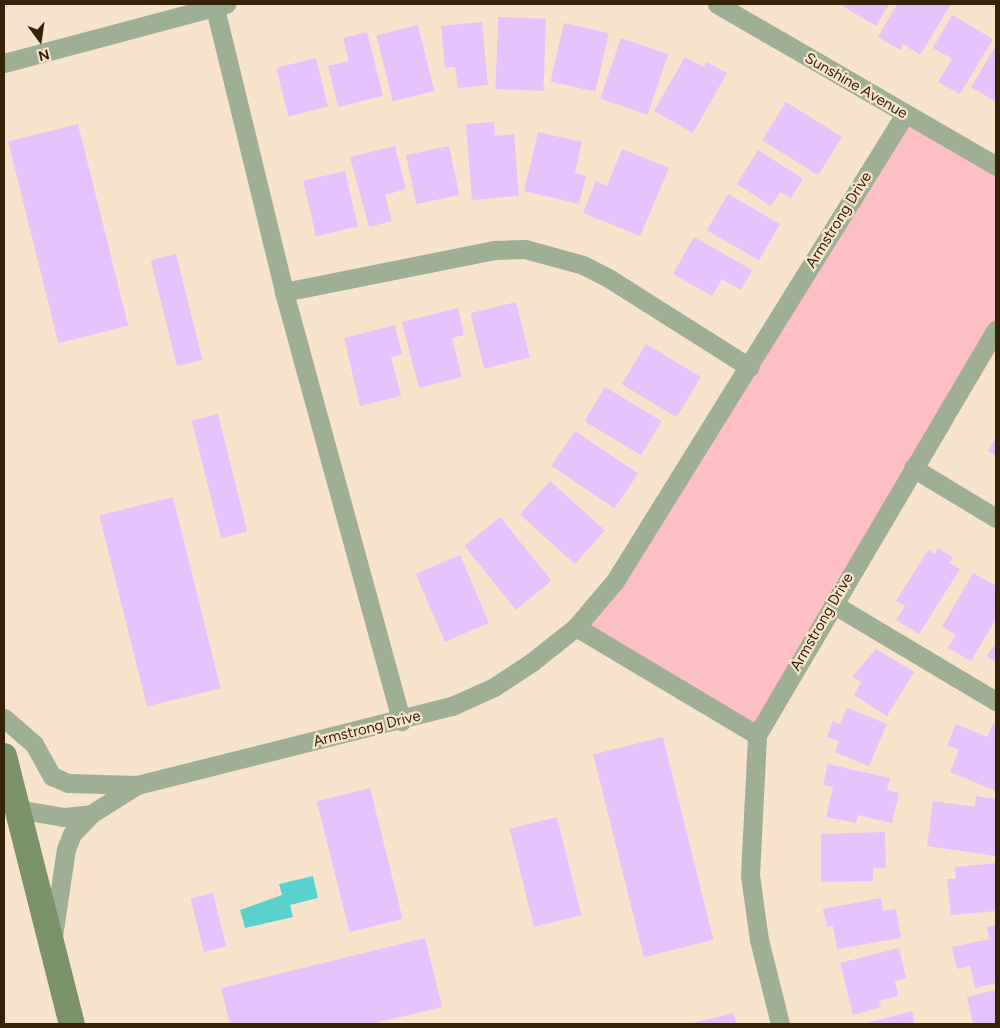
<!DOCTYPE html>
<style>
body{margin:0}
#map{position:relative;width:1000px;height:1028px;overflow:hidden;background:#f8e4cc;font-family:Figtree,sans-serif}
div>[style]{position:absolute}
.green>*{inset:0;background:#fdbec4}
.water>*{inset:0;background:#59d2ce}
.building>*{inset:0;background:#e6c3fc;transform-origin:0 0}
.minor>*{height:19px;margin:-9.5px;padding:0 9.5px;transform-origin:9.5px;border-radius:9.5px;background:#9faf93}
.secondary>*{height:26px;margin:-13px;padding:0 13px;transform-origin:13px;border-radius:13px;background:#7b9369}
span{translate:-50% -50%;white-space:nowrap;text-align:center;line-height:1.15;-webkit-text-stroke:4.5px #f8e4cc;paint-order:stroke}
.street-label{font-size:15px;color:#352207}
.frame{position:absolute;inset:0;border:5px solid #352207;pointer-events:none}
.north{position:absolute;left:15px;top:15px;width:50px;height:50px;-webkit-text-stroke:4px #f8e4cc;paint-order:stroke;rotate:166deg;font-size:14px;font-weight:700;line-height:20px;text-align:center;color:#352207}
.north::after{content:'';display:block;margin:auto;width:18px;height:22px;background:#352207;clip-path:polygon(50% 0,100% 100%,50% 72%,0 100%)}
</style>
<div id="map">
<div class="green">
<div style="clip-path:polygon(905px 114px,996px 166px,996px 330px,757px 735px,576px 627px)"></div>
</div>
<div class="water">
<div style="clip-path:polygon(313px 876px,318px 898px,290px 905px,293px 917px,245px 928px,240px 910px,282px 895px,279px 884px)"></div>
</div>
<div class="building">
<div style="clip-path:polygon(839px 4px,889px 4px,876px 26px)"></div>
<div style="clip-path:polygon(897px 4px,951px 4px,920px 55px,903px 44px,900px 50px,878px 37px)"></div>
<div style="clip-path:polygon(952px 15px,993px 39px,960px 94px,938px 82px,952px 59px,933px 48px)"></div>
<div style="left:498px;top:17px;width:48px;height:72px;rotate:2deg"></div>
<div style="clip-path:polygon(482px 22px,488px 85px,458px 88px,455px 67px,445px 68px,441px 26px)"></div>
<div style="left:564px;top:23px;width:46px;height:60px;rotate:13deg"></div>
<div style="left:418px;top:25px;width:68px;height:43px;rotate:76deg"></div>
<div style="clip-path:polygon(367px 32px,383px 96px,338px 107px,328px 66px,349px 61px,343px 38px)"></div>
<div style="left:621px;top:38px;width:50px;height:64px;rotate:19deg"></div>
<div style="clip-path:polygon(996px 45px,996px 102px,971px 87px)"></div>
<div style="clip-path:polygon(685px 57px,704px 67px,706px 62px,727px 73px,693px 133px,654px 111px)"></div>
<div style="left:316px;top:58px;width:50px;height:41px;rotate:76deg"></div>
<div style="left:786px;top:102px;width:66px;height:45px;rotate:32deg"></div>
<div style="clip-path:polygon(494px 122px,495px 136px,514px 134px,519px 196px,472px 200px,466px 124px)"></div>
<div style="left:78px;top:124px;width:208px;height:72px;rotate:76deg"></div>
<div style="clip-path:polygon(538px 132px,582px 142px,575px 173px,586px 176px,579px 204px,524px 191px)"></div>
<div style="clip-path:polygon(395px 146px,406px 189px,385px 195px,392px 221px,369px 227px,350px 157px)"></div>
<div style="left:449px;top:146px;width:50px;height:44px;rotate:78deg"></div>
<div style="clip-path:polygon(622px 149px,669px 168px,640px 236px,583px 213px,596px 181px,607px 186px)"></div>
<div style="clip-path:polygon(758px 150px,803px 179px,791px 198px,780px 192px,771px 206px,737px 184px)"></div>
<div style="left:345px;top:171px;width:57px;height:43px;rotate:77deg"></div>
<div style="left:728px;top:194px;width:60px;height:42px;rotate:30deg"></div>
<div style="clip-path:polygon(694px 237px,752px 270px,741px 290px,722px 279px,712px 296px,673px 274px)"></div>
<div style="left:176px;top:254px;width:109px;height:26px;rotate:76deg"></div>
<div style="left:516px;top:302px;width:57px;height:47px;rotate:76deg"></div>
<div style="clip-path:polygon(458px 308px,464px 335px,452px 338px,462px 377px,419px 388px,402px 322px)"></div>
<div style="clip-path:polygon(395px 325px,402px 354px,391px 357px,401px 396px,360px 406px,344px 338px)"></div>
<div style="left:646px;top:344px;width:64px;height:47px;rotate:31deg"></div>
<div style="left:605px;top:387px;width:66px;height:40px;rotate:31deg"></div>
<div style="left:218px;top:414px;width:121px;height:27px;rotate:76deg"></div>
<div style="left:575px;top:431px;width:76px;height:42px;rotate:34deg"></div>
<div style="clip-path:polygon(996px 437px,996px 456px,988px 451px)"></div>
<div style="left:550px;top:481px;width:74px;height:45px;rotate:42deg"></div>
<div style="left:173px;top:497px;width:197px;height:76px;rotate:76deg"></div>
<div style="left:500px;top:517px;width:82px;height:46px;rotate:51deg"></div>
<div style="clip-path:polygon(938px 548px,953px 557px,949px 563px,960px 569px,919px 634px,896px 620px,905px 606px,896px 601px,928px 550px,935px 554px)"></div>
<div style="left:460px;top:555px;width:74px;height:48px;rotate:67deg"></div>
<div style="clip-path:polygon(973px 573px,996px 586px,996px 619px,971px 661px,948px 648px,956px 635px,942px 627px)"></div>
<div style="clip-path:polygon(996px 642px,996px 662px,987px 656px)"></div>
<div style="clip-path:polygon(876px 649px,914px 672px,887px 716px,854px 695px,861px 682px,852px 677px)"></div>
<div style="clip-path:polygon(847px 708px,887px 724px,869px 766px,835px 752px,839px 741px,827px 737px,833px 721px,840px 724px)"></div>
<div style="clip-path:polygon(956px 724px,987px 737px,993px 724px,996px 725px,996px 791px,950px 772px,959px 750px,947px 745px)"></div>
<div style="left:663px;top:737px;width:209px;height:72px;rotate:76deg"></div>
<div style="clip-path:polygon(828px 764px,890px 778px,887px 790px,899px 793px,892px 823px,858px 815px,856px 823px,826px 817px,833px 787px,823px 785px)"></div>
<div style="left:370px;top:788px;width:135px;height:55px;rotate:76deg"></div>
<div style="clip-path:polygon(976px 796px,996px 799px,996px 856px,927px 846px,933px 801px,975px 807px)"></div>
<div style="left:557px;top:817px;width:101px;height:49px;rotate:76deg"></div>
<div style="clip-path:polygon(885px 832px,886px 868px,873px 868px,873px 881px,821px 882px,821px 834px)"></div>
<div style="clip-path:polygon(996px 863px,996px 911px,951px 915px,947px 879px,956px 879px,955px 867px)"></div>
<div style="left:213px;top:893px;width:55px;height:23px;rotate:76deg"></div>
<div style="clip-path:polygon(881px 898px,883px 911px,896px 909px,901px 938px,837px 949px,833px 926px,827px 927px,823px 909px)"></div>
<div style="clip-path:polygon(996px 925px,996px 983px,975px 988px,970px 966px,957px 969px,952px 947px,989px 939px,987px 927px)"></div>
<div style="clip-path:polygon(425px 938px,442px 1007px,371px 1024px,230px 1024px,221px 988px)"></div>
<div style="clip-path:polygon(899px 948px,906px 978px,895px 981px,898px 996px,879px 1001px,881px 1007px,853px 1015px,840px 963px)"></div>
<div style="clip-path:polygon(996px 990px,996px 1024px,973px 1024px,967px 997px)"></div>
<div style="clip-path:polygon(912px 1011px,915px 1024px,863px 1024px)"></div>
<div style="clip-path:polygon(734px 1013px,736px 1024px,688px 1024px)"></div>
</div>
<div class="minor">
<div style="left:214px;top:4px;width:296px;rotate:76.3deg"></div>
<div style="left:284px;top:292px;width:445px;rotate:74.7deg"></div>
<div style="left:717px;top:4px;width:323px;rotate:30.1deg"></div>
<div style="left:4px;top:63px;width:230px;rotate:-14.9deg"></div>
<div style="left:284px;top:292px;width:215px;rotate:-11.3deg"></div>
<div style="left:495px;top:250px;width:30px;rotate:-2deg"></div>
<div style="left:525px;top:249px;width:60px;rotate:15.4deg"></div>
<div style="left:583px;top:265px;width:30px;rotate:27deg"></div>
<div style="left:610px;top:279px;width:165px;rotate:32.3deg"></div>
<div style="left:913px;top:468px;width:97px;rotate:31.1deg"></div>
<div style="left:833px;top:604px;width:190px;rotate:30.8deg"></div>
<div style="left:576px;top:627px;width:211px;rotate:30.8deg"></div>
<div style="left:4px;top:718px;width:40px;rotate:41deg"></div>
<div style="left:34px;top:744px;width:37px;rotate:61deg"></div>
<div style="left:52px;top:776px;width:17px;rotate:24deg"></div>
<div style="left:68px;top:783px;width:69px;rotate:1.7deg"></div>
<div style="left:137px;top:785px;width:325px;rotate:-14.1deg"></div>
<div style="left:452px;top:706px;width:46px;rotate:-24.3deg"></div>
<div style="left:494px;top:687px;width:45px;rotate:-33.3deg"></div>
<div style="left:532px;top:662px;width:56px;rotate:-38.5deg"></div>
<div style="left:576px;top:627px;width:60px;rotate:-49.7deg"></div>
<div style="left:615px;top:581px;width:550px;rotate:-58.16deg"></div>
<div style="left:17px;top:809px;width:48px;rotate:9.7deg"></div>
<div style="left:64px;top:817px;width:27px;rotate:-6deg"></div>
<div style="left:91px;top:814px;width:54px;rotate:-32.2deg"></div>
<div style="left:53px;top:936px;width:88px;rotate:-81.5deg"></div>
<div style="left:66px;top:849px;width:16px;rotate:-68deg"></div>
<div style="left:72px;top:834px;width:28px;rotate:-46deg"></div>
<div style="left:780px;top:1024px;width:87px;rotate:-104deg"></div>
<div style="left:759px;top:940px;width:66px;rotate:-97.9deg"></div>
<div style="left:750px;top:875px;width:140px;rotate:-87.1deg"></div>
<div style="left:757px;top:735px;width:470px;rotate:-59.5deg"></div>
</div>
<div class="secondary">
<div style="left:4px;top:756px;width:276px;rotate:75.8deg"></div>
</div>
<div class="street-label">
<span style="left:856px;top:86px;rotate:30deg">Sunshine Avenue</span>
<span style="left:839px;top:220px;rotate:-58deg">Armstrong Drive</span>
<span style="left:822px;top:622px;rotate:-60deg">Armstrong Drive</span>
<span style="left:367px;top:729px;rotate:-14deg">Armstrong Drive</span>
</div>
<div class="frame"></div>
<div class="north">N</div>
</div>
